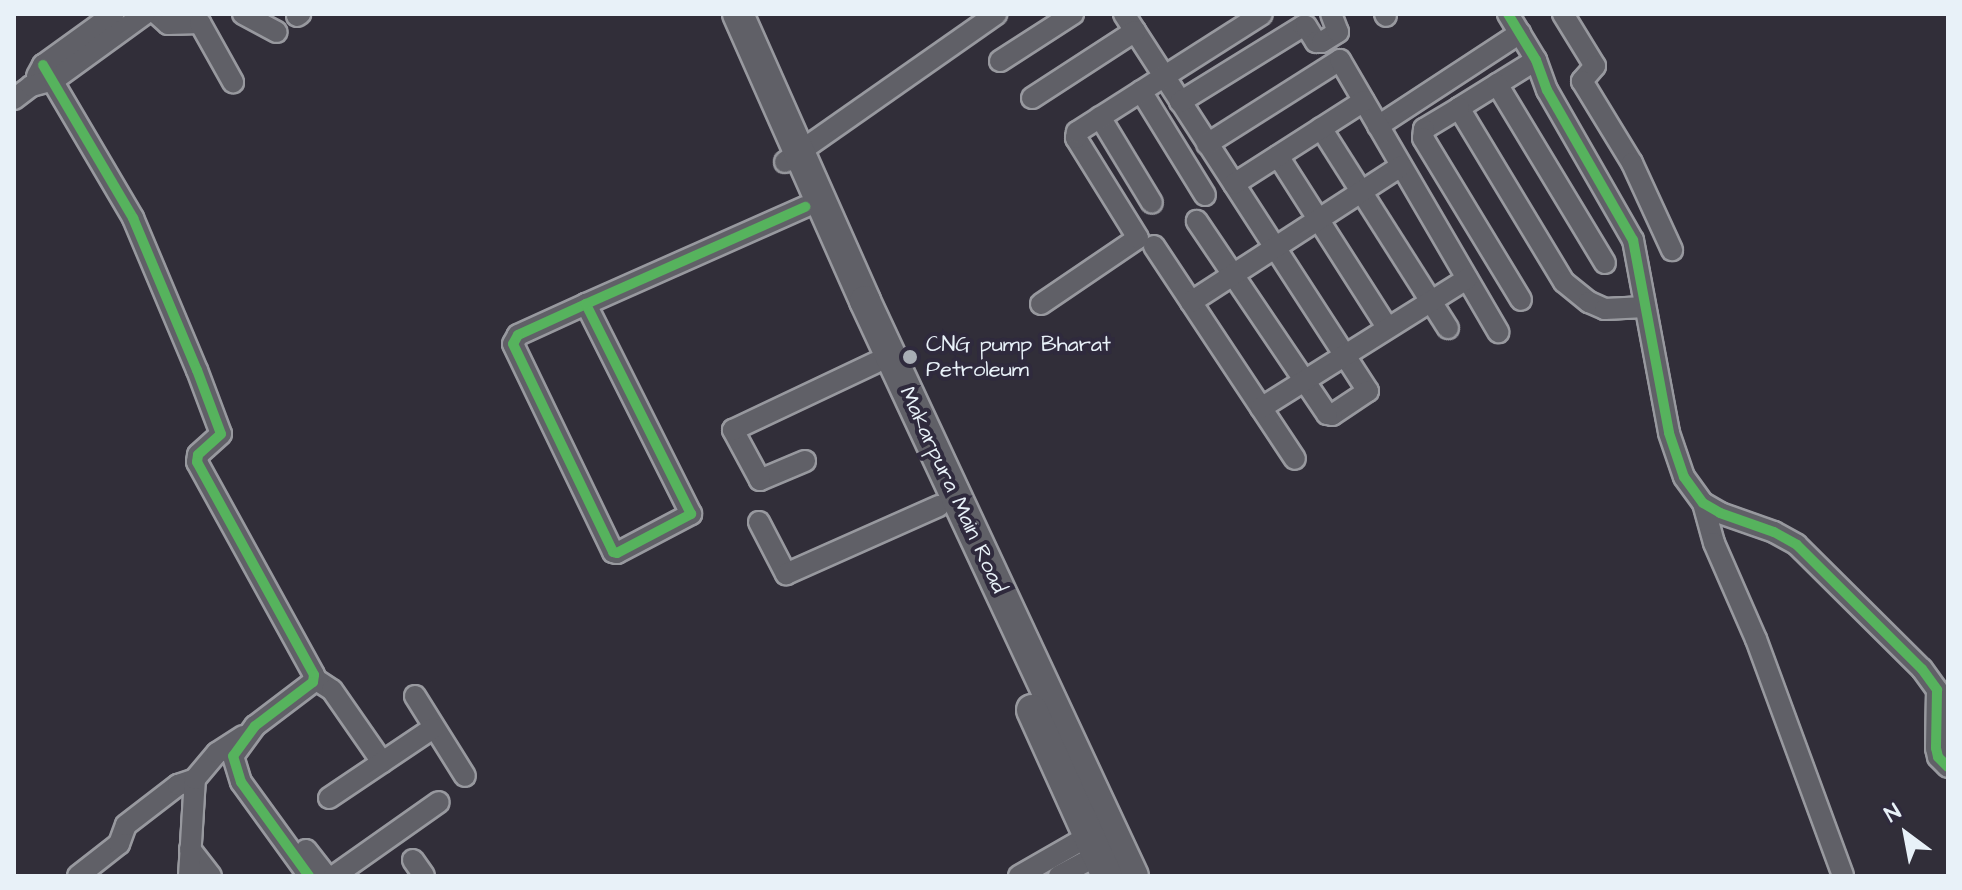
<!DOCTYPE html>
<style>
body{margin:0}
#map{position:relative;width:1962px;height:890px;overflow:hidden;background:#312e39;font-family:"Architects Daughter",sans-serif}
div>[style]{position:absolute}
.roads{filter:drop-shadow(2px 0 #98999f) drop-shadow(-2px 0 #98999f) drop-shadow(0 2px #98999f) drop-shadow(0 -2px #98999f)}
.minor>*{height:20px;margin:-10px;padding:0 10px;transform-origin:10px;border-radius:10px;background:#606067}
.highway>*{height:30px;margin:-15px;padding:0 15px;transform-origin:15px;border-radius:15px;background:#606067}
.cycleway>*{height:10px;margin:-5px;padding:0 5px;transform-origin:5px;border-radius:5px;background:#56b35d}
.dots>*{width:22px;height:22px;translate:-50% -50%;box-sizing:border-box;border:4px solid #2f2a3d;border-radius:50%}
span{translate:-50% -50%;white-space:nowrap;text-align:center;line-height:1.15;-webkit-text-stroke:8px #2f2a3d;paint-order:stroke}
.poi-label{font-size:22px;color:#e8f1f8}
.left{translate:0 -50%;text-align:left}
.street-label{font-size:22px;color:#e8f1f8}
.frame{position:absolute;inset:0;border:16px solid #e8f1f8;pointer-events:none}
.north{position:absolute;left:1866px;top:794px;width:80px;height:80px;-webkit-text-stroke:6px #2f2a3d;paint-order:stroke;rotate:328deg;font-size:22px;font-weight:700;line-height:32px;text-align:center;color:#e8f1f8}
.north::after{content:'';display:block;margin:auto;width:28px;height:36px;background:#e8f1f8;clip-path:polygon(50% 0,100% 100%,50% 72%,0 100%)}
</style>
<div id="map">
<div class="roads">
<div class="minor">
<div style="left:157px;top:14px;width:15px;rotate:42deg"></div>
<div style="left:168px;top:24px;width:32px;rotate:-2deg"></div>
<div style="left:200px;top:23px;width:68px;rotate:60.8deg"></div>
<div style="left:243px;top:14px;width:38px;rotate:28deg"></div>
<div style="left:1124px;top:14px;width:449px;rotate:57.1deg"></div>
<div style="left:1368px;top:391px;width:43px;rotate:146.3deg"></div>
<div style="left:1332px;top:415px;width:5px;rotate:-169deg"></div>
<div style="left:1327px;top:414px;width:233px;rotate:-124deg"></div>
<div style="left:1385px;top:14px;width:2px;rotate:63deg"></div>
<div style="left:1508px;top:14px;width:54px;rotate:58.7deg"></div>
<div style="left:1536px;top:60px;width:32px;rotate:70deg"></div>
<div style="left:1547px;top:90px;width:173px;rotate:60.2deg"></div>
<div style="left:1633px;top:240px;width:196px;rotate:79.4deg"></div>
<div style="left:1669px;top:433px;width:46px;rotate:71.2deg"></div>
<div style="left:1684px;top:477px;width:32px;rotate:54deg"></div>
<div style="left:1703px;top:503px;width:20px;rotate:30deg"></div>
<div style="left:1720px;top:513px;width:57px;rotate:19.4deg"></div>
<div style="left:1774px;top:532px;width:26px;rotate:29deg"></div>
<div style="left:1797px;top:545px;width:176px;rotate:44.8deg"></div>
<div style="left:1922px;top:669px;width:26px;rotate:54deg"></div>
<div style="left:1937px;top:690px;width:58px;rotate:91deg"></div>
<div style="left:1936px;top:748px;width:9px;rotate:77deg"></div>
<div style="left:1938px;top:757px;width:14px;rotate:45deg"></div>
<div style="left:1563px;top:14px;width:61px;rotate:58.4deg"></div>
<div style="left:1595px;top:66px;width:20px;rotate:131deg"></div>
<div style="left:1582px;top:81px;width:96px;rotate:58.6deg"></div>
<div style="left:1632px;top:163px;width:96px;rotate:65.3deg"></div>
<div style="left:297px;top:16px;width:4px;rotate:-34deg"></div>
<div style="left:1536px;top:60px;width:91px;rotate:148.1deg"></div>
<div style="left:1459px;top:108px;width:203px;rotate:58.9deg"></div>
<div style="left:1564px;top:282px;width:32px;rotate:39deg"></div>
<div style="left:1589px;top:302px;width:17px;rotate:24deg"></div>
<div style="left:1605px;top:309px;width:40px;rotate:-2.9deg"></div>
<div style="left:1000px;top:61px;width:87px;rotate:-32.8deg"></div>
<div style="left:43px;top:65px;width:178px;rotate:59.5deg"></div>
<div style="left:133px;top:218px;width:165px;rotate:67.2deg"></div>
<div style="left:197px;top:370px;width:68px;rotate:69.4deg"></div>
<div style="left:221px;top:434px;width:31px;rotate:138deg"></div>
<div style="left:198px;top:455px;width:7px;rotate:98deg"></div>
<div style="left:197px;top:462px;width:243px;rotate:61.2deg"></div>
<div style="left:314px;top:675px;width:7px;rotate:98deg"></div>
<div style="left:313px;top:682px;width:73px;rotate:142.8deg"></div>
<div style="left:255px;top:726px;width:37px;rotate:126deg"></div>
<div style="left:233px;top:756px;width:27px;rotate:73deg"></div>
<div style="left:241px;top:782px;width:116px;rotate:54.1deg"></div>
<div style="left:37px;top:76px;width:13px;rotate:-61deg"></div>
<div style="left:43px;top:65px;width:87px;rotate:-35.7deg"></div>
<div style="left:1497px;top:84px;width:209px;rotate:58.9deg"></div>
<div style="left:1141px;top:91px;width:122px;rotate:58.4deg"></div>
<div style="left:1032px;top:98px;width:123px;rotate:-33deg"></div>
<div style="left:14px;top:99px;width:21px;rotate:-37deg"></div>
<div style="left:31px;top:86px;width:24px;rotate:-15deg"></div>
<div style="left:54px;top:80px;width:112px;rotate:-36deg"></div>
<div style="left:1180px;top:102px;width:145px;rotate:-31.7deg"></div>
<div style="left:1303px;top:26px;width:3px"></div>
<div style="left:1306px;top:26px;width:19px;rotate:58deg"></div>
<div style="left:1316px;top:42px;width:6px"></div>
<div style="left:1322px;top:42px;width:19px;rotate:-32deg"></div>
<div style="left:1338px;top:32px;width:19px;rotate:-111deg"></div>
<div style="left:1459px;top:108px;width:41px;rotate:149deg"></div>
<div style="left:1424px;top:129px;width:9px;rotate:96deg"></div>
<div style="left:1423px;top:138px;width:189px;rotate:58.8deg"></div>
<div style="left:1100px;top:117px;width:100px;rotate:58.8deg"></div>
<div style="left:1378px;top:126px;width:170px;rotate:-33.2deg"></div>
<div style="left:1321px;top:128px;width:237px;rotate:57.6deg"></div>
<div style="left:1207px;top:144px;width:157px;rotate:-32.3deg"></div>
<div style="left:1340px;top:60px;width:315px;rotate:59.8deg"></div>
<div style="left:1278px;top:156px;width:203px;rotate:57.5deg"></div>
<div style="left:785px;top:162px;width:258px;rotate:-35deg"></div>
<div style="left:1234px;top:184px;width:154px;rotate:-32.6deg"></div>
<div style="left:1154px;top:246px;width:255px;rotate:56.5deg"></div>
<div style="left:1191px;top:302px;width:250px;rotate:-32.9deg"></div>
<div style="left:586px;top:304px;width:75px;rotate:155.5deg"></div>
<div style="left:518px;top:335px;width:10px;rotate:119deg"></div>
<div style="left:513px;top:344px;width:231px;rotate:64.3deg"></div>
<div style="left:613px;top:552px;width:4px;rotate:14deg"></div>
<div style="left:617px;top:553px;width:84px;rotate:-27.8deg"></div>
<div style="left:691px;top:514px;width:235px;rotate:-116.6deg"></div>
<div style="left:586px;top:304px;width:240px;rotate:-23.9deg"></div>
<div style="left:1041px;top:304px;width:117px;rotate:-34.2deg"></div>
<div style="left:1138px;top:238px;width:118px;rotate:-121.8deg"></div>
<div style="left:1076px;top:138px;width:6px;rotate:-81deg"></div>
<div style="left:1077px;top:132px;width:219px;rotate:-32.5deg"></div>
<div style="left:1261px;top:408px;width:243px;rotate:-32.1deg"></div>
<div style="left:805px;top:461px;width:49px;rotate:157.1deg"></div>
<div style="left:760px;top:480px;width:57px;rotate:-118.4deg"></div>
<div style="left:733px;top:430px;width:157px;rotate:-25.3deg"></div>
<div style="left:1703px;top:503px;width:41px;rotate:74.6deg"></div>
<div style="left:1714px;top:543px;width:105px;rotate:66.4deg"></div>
<div style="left:1756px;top:639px;width:252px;rotate:69.8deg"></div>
<div style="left:759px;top:522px;width:59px;rotate:62.6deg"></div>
<div style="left:786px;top:574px;width:167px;rotate:-24deg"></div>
<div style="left:315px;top:679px;width:20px;rotate:33deg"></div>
<div style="left:332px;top:690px;width:88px;rotate:55.2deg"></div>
<div style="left:415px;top:696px;width:94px;rotate:58deg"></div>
<div style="left:329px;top:798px;width:125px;rotate:-33.9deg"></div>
<div style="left:190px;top:849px;width:34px;rotate:52deg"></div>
<div style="left:306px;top:850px;width:33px;rotate:52deg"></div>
<div style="left:413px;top:860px;width:19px;rotate:55deg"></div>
<div style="left:78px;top:876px;width:52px;rotate:-38deg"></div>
<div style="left:119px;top:844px;width:20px;rotate:-70deg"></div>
<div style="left:126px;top:825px;width:66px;rotate:-37.6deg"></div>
<div style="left:178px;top:785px;width:18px;rotate:-19deg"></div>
<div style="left:189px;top:876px;width:97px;rotate:-86.5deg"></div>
<div style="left:195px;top:779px;width:34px;rotate:-50deg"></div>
<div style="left:217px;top:753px;width:31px;rotate:-33deg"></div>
<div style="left:334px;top:876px;width:128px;rotate:-35.2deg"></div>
<div style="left:1019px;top:876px;width:92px;rotate:-29.9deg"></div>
<div style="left:1059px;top:876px;width:57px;rotate:-28.4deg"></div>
</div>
<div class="highway">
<div style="left:738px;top:14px;width:314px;rotate:66.1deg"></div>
<div style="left:865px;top:301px;width:634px;rotate:65.01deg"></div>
<div style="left:1032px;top:710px;width:182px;rotate:65.7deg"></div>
</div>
</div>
<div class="cycleway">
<div style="left:1508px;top:14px;width:54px;rotate:58.7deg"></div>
<div style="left:1536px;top:60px;width:32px;rotate:70deg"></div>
<div style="left:1547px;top:90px;width:173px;rotate:60.2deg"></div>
<div style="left:1633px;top:240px;width:196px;rotate:79.4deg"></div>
<div style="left:1669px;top:433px;width:46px;rotate:71.2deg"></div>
<div style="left:1684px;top:477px;width:32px;rotate:54deg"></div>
<div style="left:1703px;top:503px;width:20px;rotate:30deg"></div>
<div style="left:1720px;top:513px;width:57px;rotate:19.4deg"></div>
<div style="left:1774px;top:532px;width:26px;rotate:29deg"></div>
<div style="left:1797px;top:545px;width:176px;rotate:44.8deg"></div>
<div style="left:1922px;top:669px;width:26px;rotate:54deg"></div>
<div style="left:1937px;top:690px;width:58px;rotate:91deg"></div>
<div style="left:1936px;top:748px;width:9px;rotate:77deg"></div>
<div style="left:1938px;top:757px;width:14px;rotate:45deg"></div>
<div style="left:43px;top:65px;width:178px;rotate:59.5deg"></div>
<div style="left:133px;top:218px;width:165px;rotate:67.2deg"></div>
<div style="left:197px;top:370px;width:68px;rotate:69.4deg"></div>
<div style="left:221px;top:434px;width:31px;rotate:138deg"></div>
<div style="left:198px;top:455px;width:7px;rotate:98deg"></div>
<div style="left:197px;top:462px;width:243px;rotate:61.2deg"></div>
<div style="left:314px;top:675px;width:7px;rotate:98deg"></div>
<div style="left:313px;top:682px;width:73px;rotate:142.8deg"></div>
<div style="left:255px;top:726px;width:37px;rotate:126deg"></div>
<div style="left:233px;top:756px;width:27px;rotate:73deg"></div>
<div style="left:241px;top:782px;width:116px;rotate:54.1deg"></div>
<div style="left:586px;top:304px;width:75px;rotate:155.5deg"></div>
<div style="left:518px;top:335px;width:10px;rotate:119deg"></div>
<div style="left:513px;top:344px;width:231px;rotate:64.3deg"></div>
<div style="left:613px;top:552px;width:4px;rotate:14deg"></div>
<div style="left:617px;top:553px;width:84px;rotate:-27.8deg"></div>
<div style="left:691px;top:514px;width:235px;rotate:-116.6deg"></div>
<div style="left:586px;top:304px;width:240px;rotate:-23.9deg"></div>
</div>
<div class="dots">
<div style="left:910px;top:357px;background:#a8adb5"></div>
</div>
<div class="poi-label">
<span class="left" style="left:926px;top:357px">CNG pump Bharat<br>Petroleum</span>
</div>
<div class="street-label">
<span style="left:953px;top:490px;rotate:65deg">Makarpura Main Road</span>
</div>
<div class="frame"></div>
<div class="north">N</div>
</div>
